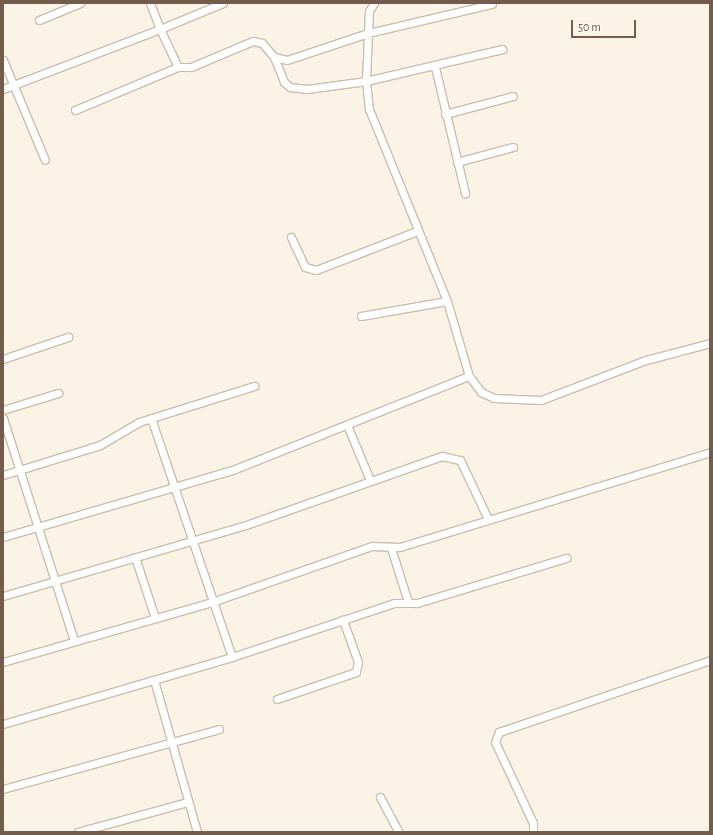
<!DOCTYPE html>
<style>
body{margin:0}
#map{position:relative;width:713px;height:835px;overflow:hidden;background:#fbf4e6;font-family:"Alegreya Sans",sans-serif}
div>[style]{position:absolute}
.roads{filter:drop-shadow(1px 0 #ccbcad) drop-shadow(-1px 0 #ccbcad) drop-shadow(0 1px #ccbcad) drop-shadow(0 -1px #ccbcad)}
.minor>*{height:7px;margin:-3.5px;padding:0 3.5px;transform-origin:3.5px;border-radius:3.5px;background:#fff}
span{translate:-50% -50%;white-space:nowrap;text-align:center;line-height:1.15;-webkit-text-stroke:3px #fef8ec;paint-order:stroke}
.frame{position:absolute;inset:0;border:4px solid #735c4c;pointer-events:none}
.scale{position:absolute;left:571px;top:20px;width:65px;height:18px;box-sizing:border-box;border:2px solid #735c4c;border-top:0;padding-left:5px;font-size:12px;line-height:14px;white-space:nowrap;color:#735c4c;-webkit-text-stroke:3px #fef8ec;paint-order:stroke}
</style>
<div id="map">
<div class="roads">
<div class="minor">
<div style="left:150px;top:3px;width:28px;rotate:69deg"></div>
<div style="left:160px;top:29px;width:68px;rotate:-22.4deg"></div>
<div style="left:374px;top:3px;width:9px;rotate:122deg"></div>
<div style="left:369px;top:11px;width:70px;rotate:92.5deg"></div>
<div style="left:366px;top:81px;width:28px;rotate:84deg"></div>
<div style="left:369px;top:109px;width:207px;rotate:67.9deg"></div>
<div style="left:447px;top:301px;width:78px;rotate:73.7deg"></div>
<div style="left:469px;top:376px;width:20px;rotate:53deg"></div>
<div style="left:481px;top:392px;width:14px;rotate:25deg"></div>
<div style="left:494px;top:398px;width:47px;rotate:2.4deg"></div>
<div style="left:541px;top:400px;width:112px;rotate:-20.9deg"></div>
<div style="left:646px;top:360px;width:66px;rotate:-14.9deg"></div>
<div style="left:39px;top:20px;width:44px;rotate:-22.5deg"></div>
<div style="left:274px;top:57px;width:27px;rotate:68deg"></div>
<div style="left:284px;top:82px;width:8px;rotate:40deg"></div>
<div style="left:290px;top:87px;width:17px;rotate:7deg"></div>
<div style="left:307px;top:89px;width:60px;rotate:-7.7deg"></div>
<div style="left:366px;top:81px;width:140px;rotate:-13.2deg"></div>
<div style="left:3px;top:60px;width:108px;rotate:67.2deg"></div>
<div style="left:435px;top:67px;width:130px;rotate:76.6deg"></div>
<div style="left:3px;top:89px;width:168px;rotate:-20.9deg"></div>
<div style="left:160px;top:29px;width:42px;rotate:64.7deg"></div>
<div style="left:178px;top:67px;width:13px"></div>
<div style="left:191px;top:67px;width:67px;rotate:-22.8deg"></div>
<div style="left:253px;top:41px;width:9px;rotate:13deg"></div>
<div style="left:262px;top:43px;width:18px;rotate:49deg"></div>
<div style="left:274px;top:57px;width:13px;rotate:13deg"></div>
<div style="left:287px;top:60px;width:85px;rotate:-18.4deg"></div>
<div style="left:368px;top:33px;width:127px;rotate:-13.2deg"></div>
<div style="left:75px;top:110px;width:112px;rotate:-22.7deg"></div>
<div style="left:445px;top:114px;width:70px;rotate:-14.8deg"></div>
<div style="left:457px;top:162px;width:58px;rotate:-15deg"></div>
<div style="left:291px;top:237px;width:33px;rotate:65deg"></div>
<div style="left:305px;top:267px;width:11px;rotate:15deg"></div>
<div style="left:316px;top:270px;width:108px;rotate:-21.1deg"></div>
<div style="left:361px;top:316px;width:87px;rotate:-9.9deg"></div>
<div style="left:3px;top:359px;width:69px;rotate:-18.7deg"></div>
<div style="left:3px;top:410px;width:58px;rotate:-17.2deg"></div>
<div style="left:3px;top:418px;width:234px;rotate:72.3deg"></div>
<div style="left:151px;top:418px;width:252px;rotate:71.3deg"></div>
<div style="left:347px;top:425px;width:60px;rotate:67.3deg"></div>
<div style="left:3px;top:475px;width:102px;rotate:-17.2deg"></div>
<div style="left:100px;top:445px;width:45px;rotate:-30.5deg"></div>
<div style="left:139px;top:422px;width:121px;rotate:-17.4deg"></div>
<div style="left:3px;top:537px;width:242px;rotate:-16.3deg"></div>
<div style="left:235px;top:469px;width:252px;rotate:-21.7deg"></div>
<div style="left:391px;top:548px;width:57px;rotate:72.5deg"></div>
<div style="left:135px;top:557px;width:64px;rotate:71.8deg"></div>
<div style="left:3px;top:596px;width:253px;rotate:-16.3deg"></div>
<div style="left:246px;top:525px;width:208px;rotate:-19.4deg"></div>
<div style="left:442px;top:456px;width:18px;rotate:13deg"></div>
<div style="left:460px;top:460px;width:65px;rotate:64.6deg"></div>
<div style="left:3px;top:662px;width:217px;rotate:-16deg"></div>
<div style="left:212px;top:602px;width:170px;rotate:-19.3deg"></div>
<div style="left:372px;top:546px;width:28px;rotate:2deg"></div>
<div style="left:400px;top:547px;width:324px;rotate:-17deg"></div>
<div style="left:154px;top:680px;width:158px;rotate:74.2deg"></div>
<div style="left:277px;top:699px;width:83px;rotate:-18.9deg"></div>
<div style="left:356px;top:672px;width:10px;rotate:-79deg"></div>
<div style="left:358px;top:662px;width:45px;rotate:-109.7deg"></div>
<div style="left:3px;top:724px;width:239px;rotate:-16.3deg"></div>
<div style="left:232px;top:657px;width:171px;rotate:-18.4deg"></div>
<div style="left:394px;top:603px;width:23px"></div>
<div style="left:417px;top:603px;width:156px;rotate:-16.8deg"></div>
<div style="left:3px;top:789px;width:224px;rotate:-15.5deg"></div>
<div style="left:380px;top:797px;width:40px;rotate:62deg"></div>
<div style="left:78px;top:832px;width:114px;rotate:-15.3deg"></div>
<div style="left:533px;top:832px;width:9px;rotate:-90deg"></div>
<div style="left:533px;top:823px;width:89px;rotate:-115.1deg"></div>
<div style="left:495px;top:742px;width:11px;rotate:-68deg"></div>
<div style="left:499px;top:732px;width:223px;rotate:-18.8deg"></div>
</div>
</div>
<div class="frame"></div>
<div class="scale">50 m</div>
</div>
